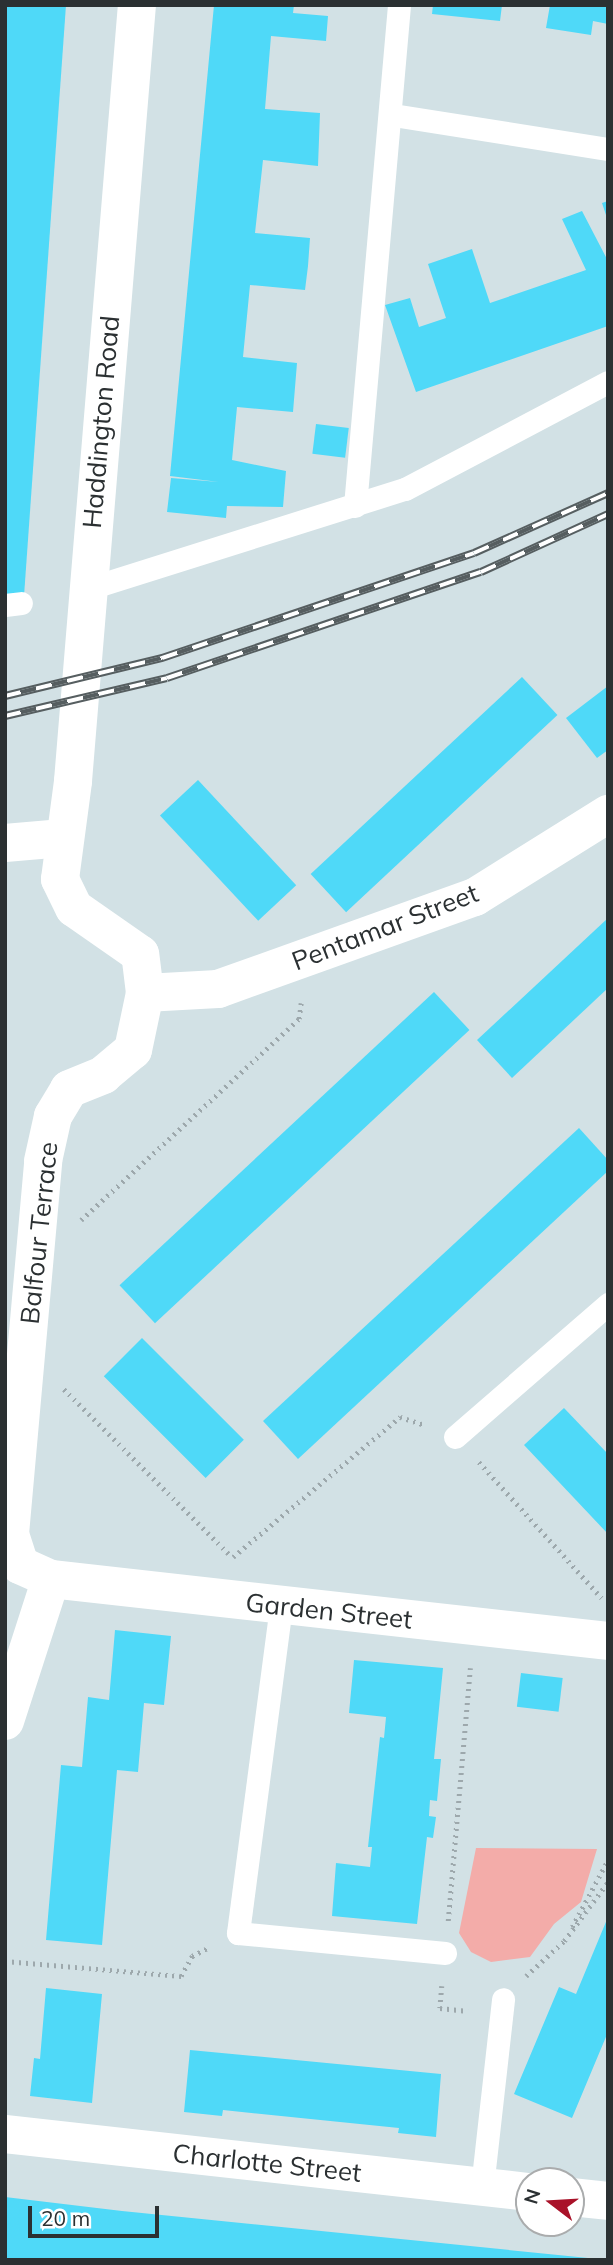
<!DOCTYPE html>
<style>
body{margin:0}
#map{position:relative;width:613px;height:2265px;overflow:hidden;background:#d2e1e5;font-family:Mulish,sans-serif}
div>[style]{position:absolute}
.green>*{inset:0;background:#f3aca9}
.building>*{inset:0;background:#4fd9f8;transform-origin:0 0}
.path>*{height:4.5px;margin-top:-2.25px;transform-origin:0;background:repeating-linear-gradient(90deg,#9da8ac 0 2px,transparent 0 7px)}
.lane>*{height:23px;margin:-11.5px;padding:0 11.5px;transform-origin:11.5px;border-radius:11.5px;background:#fff}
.street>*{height:38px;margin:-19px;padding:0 19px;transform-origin:19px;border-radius:19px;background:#fff}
.rail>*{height:8px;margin-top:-4px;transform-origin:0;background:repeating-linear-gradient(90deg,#fff 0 16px,#565e60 0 32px);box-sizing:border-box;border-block:2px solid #565e60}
span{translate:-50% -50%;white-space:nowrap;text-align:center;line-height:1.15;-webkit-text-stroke:7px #fff;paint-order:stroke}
.street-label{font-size:26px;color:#2b3032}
.frame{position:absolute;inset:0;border:7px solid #2b3032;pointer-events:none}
.north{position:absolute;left:515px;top:2167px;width:70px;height:70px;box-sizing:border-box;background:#fff;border:2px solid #aaacad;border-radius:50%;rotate:287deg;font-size:19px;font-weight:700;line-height:28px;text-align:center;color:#2b3032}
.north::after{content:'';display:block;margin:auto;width:24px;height:32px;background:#a91229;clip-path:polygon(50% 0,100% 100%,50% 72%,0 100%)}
.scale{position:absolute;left:28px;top:2206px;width:131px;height:32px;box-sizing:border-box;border:4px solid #2b3032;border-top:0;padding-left:9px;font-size:21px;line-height:24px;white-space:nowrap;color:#2b3032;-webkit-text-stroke:5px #fff;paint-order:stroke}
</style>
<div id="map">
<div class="green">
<div style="clip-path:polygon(476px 1848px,597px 1849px,581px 1902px,554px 1924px,530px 1957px,491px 1962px,471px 1952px,459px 1933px)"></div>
</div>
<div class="building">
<div style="clip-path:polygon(5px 5px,66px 5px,24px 596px,5px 595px)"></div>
<div style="clip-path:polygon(214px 5px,294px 5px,293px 13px,328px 16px,326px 41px,271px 36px,265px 109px,320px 113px,318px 166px,263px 160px,255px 233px,310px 238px,308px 266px,305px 290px,250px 285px,243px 357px,297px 363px,293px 412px,237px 407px,232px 460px,286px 471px,283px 507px,227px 506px,226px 518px,167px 512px,171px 478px,219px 482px,170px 476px)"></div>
<div style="clip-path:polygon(433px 5px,502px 5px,500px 21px,432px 14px)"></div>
<div style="clip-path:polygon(550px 5px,608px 5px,608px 24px,593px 21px,591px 35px,546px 28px)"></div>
<div style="clip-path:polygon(608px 201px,608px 218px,607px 218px,602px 203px)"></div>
<div style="clip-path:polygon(582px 211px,608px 261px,608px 326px,416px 392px,385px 305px,410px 298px,419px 327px,446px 318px,428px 264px,472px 249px,490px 303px,586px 270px,562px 219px)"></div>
<div style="left:316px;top:424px;width:33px;height:30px;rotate:7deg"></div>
<div style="left:522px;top:677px;width:52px;height:289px;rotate:47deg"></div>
<div style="clip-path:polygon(608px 686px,608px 750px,597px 758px,566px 718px)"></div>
<div style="left:198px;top:780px;width:144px;height:52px;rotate:47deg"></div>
<div style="clip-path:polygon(608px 918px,608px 988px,512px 1078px,477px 1040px)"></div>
<div style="left:434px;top:992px;width:52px;height:430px;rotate:47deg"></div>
<div style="clip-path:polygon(579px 1128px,608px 1160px,608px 1171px,298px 1459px,263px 1421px)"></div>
<div style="left:142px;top:1338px;width:144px;height:54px;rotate:45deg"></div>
<div style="clip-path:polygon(564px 1408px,608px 1454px,608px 1534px,524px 1445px)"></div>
<div style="clip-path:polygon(115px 1630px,171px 1636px,164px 1705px,144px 1703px,138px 1772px,117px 1770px,102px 1945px,46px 1940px,61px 1765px,82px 1767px,88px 1697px,109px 1700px)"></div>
<div style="clip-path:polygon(354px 1660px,443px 1668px,434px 1759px,441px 1759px,437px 1801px,430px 1800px,429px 1816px,436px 1817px,433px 1838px,427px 1837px,417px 1924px,332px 1916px,336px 1863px,370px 1867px,372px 1847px,368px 1847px,380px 1737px,384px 1738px,386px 1717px,349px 1713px)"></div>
<div style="left:521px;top:1673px;width:42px;height:34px;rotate:7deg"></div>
<div style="clip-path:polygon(608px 1917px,608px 2032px,572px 2118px,514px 2094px,559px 1987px,576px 1994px)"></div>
<div style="clip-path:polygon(46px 1988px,102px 1994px,92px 2103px,30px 2096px,34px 2058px,40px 2059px)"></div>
<div style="clip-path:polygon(190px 2050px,441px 2074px,436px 2137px,398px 2133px,399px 2128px,223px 2110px,222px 2116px,184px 2112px)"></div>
<div style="clip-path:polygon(5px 2197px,122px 2211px,608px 2260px,20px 2260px,5px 2258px)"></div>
</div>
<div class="path">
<div style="left:81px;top:1220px;width:297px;rotate:-42.7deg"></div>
<div style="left:299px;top:1019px;width:16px;rotate:-83deg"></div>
<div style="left:64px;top:1389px;width:236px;rotate:45deg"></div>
<div style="left:479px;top:1462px;width:183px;rotate:47.9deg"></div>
<div style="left:233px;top:1557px;width:218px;rotate:-40deg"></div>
<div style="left:400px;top:1417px;width:25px;rotate:18deg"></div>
<div style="left:448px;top:1921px;width:254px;rotate:-85deg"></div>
<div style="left:572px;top:1927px;width:76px;rotate:-61.8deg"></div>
<div style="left:5px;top:1961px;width:177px;rotate:4.9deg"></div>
<div style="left:181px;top:1976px;width:23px;rotate:-61deg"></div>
<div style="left:192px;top:1956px;width:20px;rotate:-27deg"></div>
<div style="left:526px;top:1976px;width:52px;rotate:-42.6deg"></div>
<div style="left:564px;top:1941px;width:74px;rotate:-53.3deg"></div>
<div style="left:442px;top:1986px;width:22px;rotate:95deg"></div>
<div style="left:440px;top:2008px;width:28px;rotate:6deg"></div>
</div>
<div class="lane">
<div style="left:393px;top:115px;width:218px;rotate:9deg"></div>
<div style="left:355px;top:506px;width:503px;rotate:-84.98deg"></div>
<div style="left:87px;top:589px;width:333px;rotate:-17.5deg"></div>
<div style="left:405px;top:489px;width:229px;rotate:-27.8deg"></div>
<div style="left:5px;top:605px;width:16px;rotate:-7deg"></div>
<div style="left:455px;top:1437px;width:203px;rotate:-41deg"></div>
<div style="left:281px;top:1606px;width:330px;rotate:97.5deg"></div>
<div style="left:238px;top:1933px;width:208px;rotate:5.5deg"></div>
<div style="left:482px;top:2187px;width:189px;rotate:-83.6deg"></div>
</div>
<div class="street">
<div style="left:5px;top:843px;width:58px;rotate:-4.9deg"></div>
<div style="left:145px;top:993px;width:73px;rotate:-3.1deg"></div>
<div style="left:218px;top:989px;width:273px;rotate:-19.7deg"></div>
<div style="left:475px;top:897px;width:157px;rotate:-32deg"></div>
<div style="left:51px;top:1579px;width:560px;rotate:6.35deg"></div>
<div style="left:5px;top:1721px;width:149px;rotate:-72.1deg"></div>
<div style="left:51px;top:1579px;width:34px;rotate:-156deg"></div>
<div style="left:20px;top:1565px;width:33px;rotate:-108deg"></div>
<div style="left:10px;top:1534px;width:374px;rotate:-84.9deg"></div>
<div style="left:43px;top:1161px;width:46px;rotate:-77.5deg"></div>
<div style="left:53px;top:1116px;width:31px;rotate:-59deg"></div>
<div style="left:69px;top:1089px;width:37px;rotate:-22deg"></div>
<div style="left:103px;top:1075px;width:39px;rotate:-40deg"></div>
<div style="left:133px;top:1050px;width:58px;rotate:-78.1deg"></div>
<div style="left:145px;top:993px;width:39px;rotate:-97deg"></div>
<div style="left:140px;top:954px;width:80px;rotate:-145.1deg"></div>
<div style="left:74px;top:908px;width:32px;rotate:-116deg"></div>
<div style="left:60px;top:879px;width:99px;rotate:-82.4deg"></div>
<div style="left:73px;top:781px;width:779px;rotate:-85.29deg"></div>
<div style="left:5px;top:2134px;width:527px;rotate:6.32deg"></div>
<div style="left:571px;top:2197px;width:37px;rotate:6deg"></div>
</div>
<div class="rail">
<div style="left:5px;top:696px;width:162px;rotate:-13.6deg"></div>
<div style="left:162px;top:658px;width:329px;rotate:-18.6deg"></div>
<div style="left:474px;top:553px;width:147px;rotate:-24.1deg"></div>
<div style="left:5px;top:716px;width:166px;rotate:-13.2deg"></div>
<div style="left:167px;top:678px;width:331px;rotate:-18.7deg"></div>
<div style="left:481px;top:572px;width:140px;rotate:-24.5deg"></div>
</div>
<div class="street-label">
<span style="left:101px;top:422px;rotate:-85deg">Haddington Road</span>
<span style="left:385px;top:927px;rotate:-21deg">Pentamar Street</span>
<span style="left:39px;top:1233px;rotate:-84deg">Balfour Terrace</span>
<span style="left:329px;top:1611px;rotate:6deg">Garden Street</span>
<span style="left:267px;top:2163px;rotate:6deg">Charlotte Street</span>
</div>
<div class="frame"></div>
<div class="north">N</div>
<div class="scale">20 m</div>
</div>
